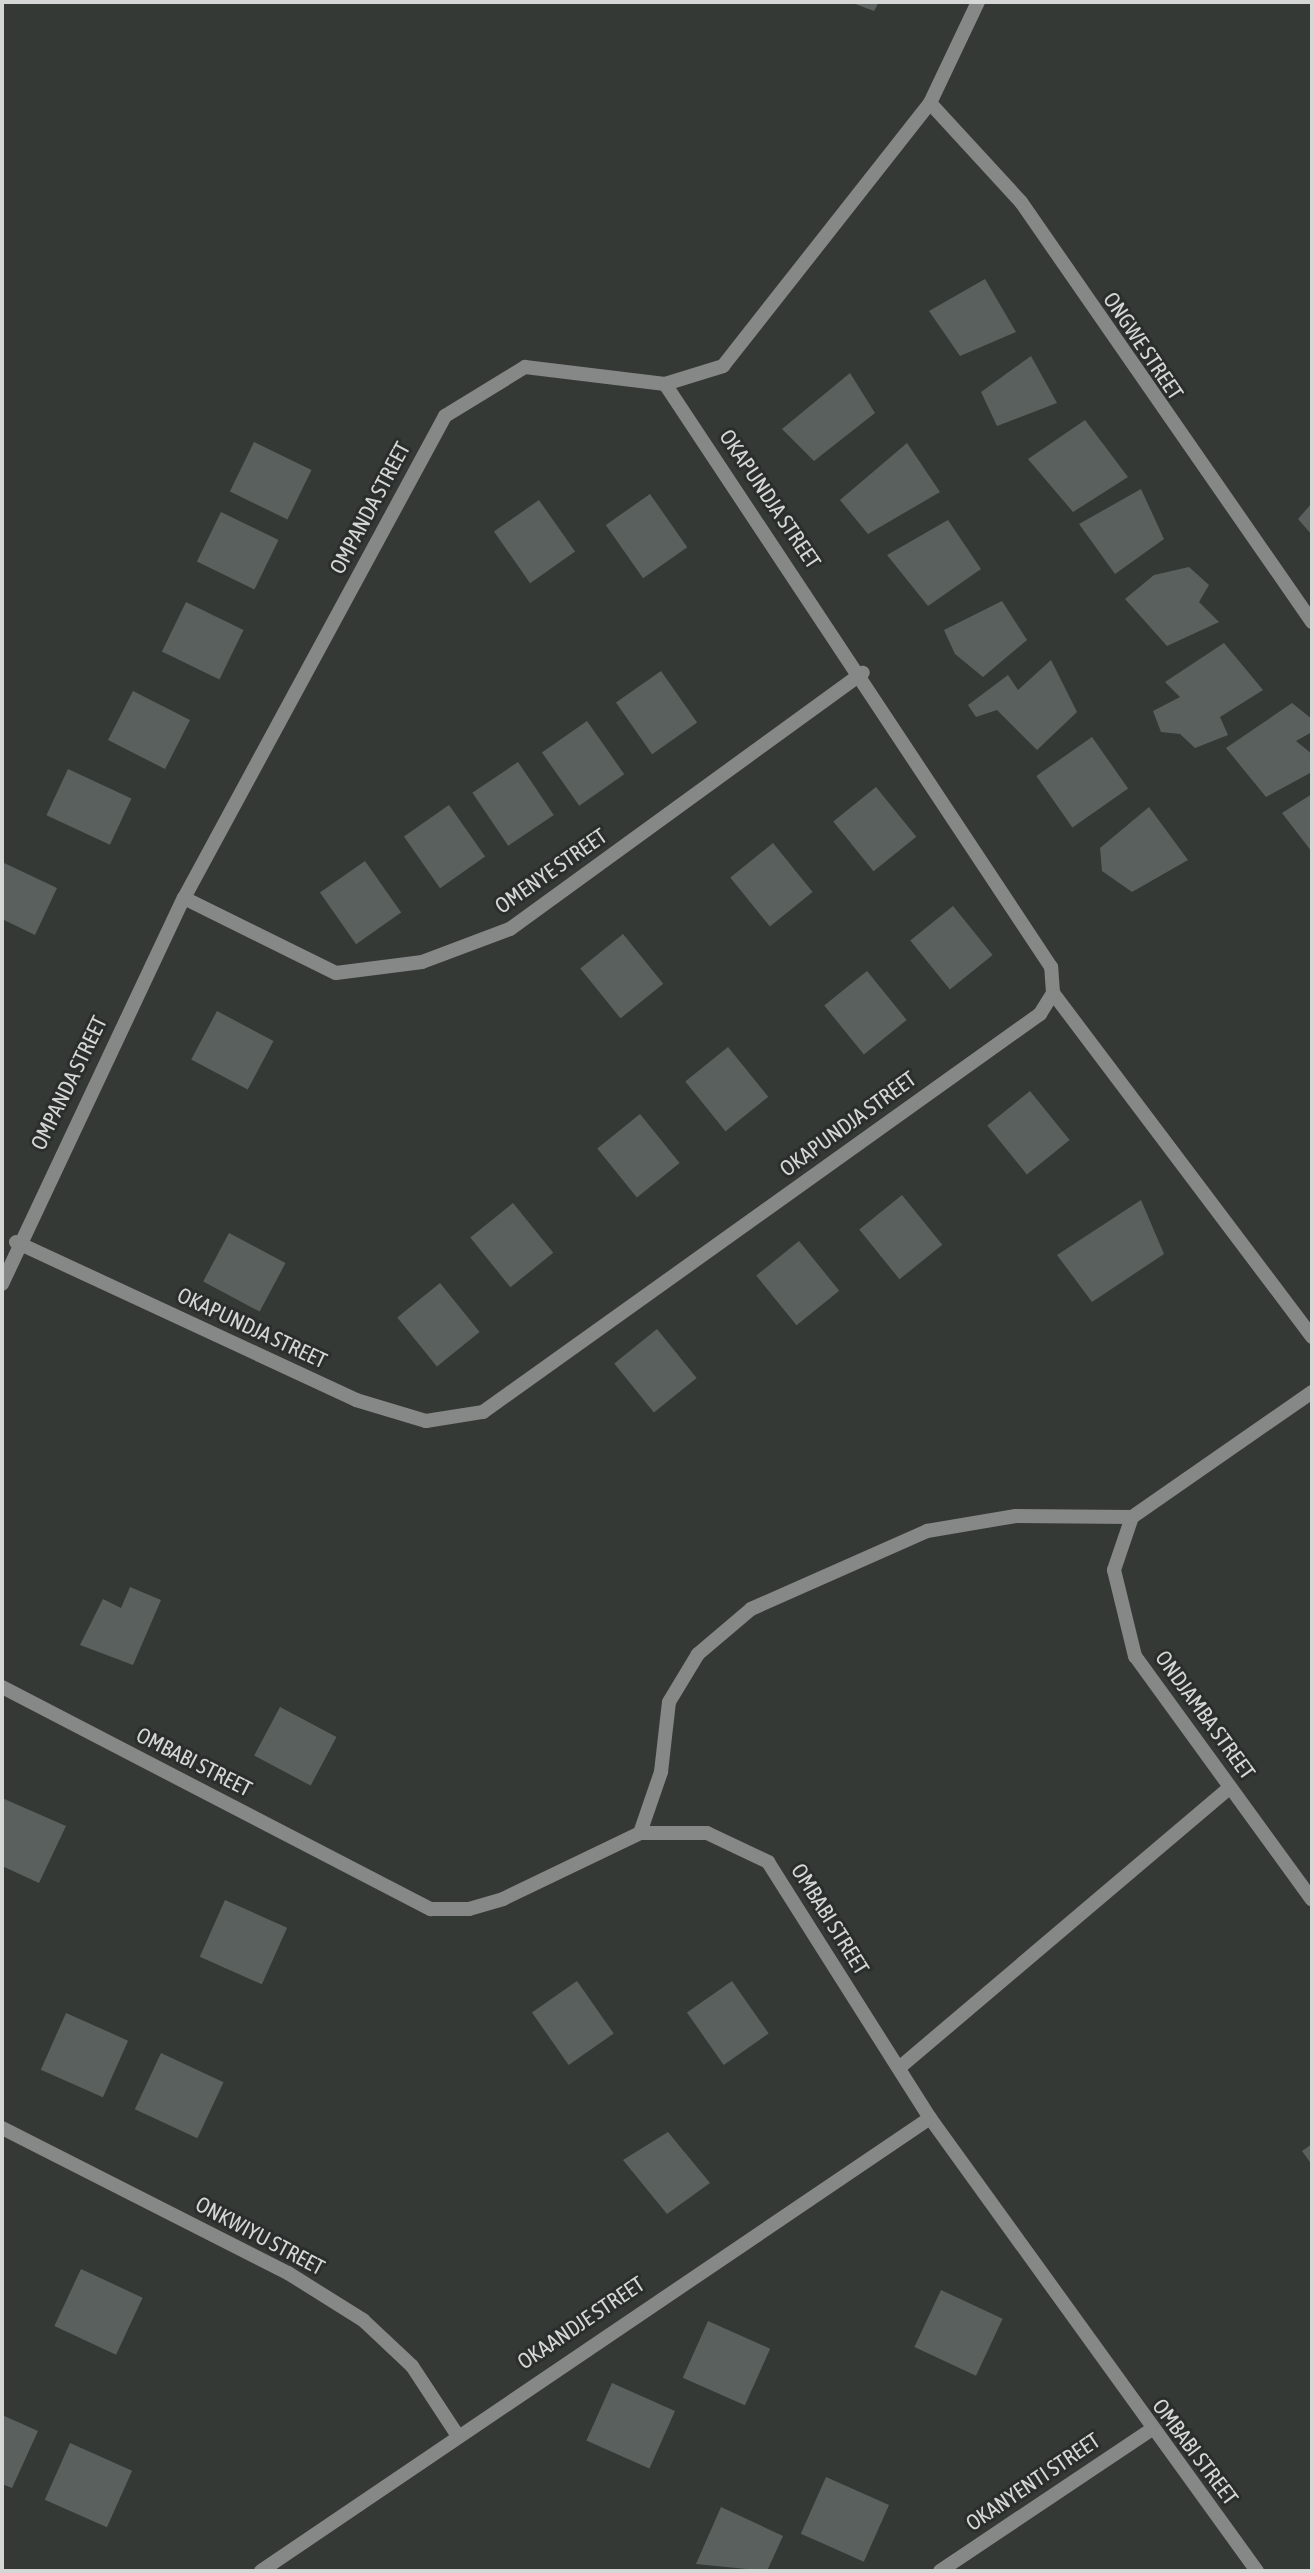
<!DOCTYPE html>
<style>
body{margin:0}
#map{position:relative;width:1314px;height:2573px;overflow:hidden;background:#343936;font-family:"Asap Condensed",sans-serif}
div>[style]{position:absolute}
.building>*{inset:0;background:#5a605d;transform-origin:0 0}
.minor>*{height:14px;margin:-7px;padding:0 7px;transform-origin:7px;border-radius:7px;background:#858887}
span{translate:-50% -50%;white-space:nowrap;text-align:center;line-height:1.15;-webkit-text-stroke:6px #2a2e2c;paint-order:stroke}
.street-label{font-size:22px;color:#d4d7d6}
.frame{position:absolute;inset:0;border:4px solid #d4d7d6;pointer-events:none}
</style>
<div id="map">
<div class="building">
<div style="clip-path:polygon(850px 2px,879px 2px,874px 11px)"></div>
<div style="clip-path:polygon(985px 279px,1016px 332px,960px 356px,929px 311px)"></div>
<div style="clip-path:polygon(1031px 356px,1057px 403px,997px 426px,981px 392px)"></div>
<div style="clip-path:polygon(850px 373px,875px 413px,814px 461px,782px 429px)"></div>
<div style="clip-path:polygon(1085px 420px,1128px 477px,1073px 512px,1028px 459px)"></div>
<div style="left:254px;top:442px;width:64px;height:55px;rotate:26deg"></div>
<div style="clip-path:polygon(907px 443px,940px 492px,868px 534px,840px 500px)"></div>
<div style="clip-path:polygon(1141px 489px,1164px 539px,1115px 574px,1079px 524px)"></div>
<div style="left:650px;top:494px;width:65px;height:54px;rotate:55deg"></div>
<div style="left:539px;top:500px;width:63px;height:55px;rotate:55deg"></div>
<div style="clip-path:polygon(1312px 503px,1312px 535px,1298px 519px)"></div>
<div style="left:221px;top:512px;width:64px;height:55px;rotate:26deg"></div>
<div style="clip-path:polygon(948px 520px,981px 569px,928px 606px,887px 555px)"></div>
<div style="clip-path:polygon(1189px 567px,1209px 585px,1199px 602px,1219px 622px,1167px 646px,1125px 599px,1154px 575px)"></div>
<div style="clip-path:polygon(1002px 601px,1027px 640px,983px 677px,955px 654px,944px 630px)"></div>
<div style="left:186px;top:602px;width:64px;height:55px;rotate:26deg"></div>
<div style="clip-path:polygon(1224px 643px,1263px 690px,1220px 717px,1228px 735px,1195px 748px,1180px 734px,1161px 732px,1153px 711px,1180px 697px,1165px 682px)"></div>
<div style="clip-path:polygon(1051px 660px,1077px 712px,1037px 750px,997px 710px,976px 717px,968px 705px,1008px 675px,1018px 690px)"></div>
<div style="left:661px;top:671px;width:63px;height:55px;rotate:55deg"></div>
<div style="left:133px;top:691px;width:64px;height:55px;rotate:27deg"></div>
<div style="clip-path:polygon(1292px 703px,1312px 719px,1312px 732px,1296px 741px,1312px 754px,1312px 772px,1266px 797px,1226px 748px)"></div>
<div style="left:587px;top:721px;width:65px;height:55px;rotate:55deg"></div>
<div style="left:1092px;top:737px;width:63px;height:68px;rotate:55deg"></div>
<div style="left:518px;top:762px;width:64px;height:55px;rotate:56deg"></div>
<div style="left:68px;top:769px;width:70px;height:51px;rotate:25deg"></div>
<div style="left:876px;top:787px;width:64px;height:55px;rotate:51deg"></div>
<div style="clip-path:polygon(1312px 794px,1312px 852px,1282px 813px)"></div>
<div style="left:449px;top:805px;width:63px;height:55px;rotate:55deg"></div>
<div style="clip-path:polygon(1149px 807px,1188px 860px,1132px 892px,1102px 871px,1100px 848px)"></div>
<div style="left:773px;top:843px;width:63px;height:55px;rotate:51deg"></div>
<div style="left:365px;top:861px;width:63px;height:55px;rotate:55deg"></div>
<div style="clip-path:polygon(2px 862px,57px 888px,35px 935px,2px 919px)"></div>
<div style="left:953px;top:906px;width:63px;height:55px;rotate:51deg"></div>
<div style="left:623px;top:934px;width:64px;height:55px;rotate:51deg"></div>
<div style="left:867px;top:971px;width:63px;height:55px;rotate:51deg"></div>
<div style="left:217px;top:1011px;width:64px;height:55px;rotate:28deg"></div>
<div style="left:728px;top:1047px;width:64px;height:55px;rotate:51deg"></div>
<div style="left:1030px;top:1091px;width:63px;height:55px;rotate:51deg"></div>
<div style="left:640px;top:1114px;width:63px;height:55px;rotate:51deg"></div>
<div style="left:902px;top:1195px;width:64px;height:55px;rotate:51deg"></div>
<div style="clip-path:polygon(1141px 1200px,1164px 1254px,1092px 1302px,1057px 1255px)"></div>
<div style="left:513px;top:1203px;width:64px;height:55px;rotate:51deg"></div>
<div style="left:229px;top:1233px;width:64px;height:55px;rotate:28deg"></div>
<div style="left:799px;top:1241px;width:64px;height:55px;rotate:51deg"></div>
<div style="left:440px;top:1283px;width:63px;height:55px;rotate:51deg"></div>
<div style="left:657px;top:1329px;width:63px;height:55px;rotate:51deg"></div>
<div style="clip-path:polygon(130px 1587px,161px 1600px,133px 1665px,80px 1645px,103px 1599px,121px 1608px)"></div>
<div style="left:280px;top:1707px;width:64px;height:55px;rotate:28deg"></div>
<div style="clip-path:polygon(2px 1798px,66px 1826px,39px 1883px,2px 1866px)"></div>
<div style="left:225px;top:1900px;width:68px;height:62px;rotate:24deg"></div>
<div style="left:577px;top:1981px;width:64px;height:55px;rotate:55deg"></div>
<div style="left:732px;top:1981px;width:64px;height:55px;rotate:55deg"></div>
<div style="left:66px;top:2013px;width:68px;height:62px;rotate:24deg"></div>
<div style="left:161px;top:2053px;width:69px;height:62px;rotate:25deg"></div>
<div style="clip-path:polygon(668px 2132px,710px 2183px,667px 2214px,623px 2160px)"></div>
<div style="clip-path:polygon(1312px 2144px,1312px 2165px,1302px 2151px)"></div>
<div style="left:81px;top:2269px;width:68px;height:63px;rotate:25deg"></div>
<div style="left:941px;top:2290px;width:68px;height:63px;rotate:25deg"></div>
<div style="left:708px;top:2321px;width:68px;height:62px;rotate:24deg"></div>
<div style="left:612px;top:2383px;width:69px;height:63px;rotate:24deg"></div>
<div style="clip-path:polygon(2px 2415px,38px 2431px,12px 2488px,2px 2484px)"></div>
<div style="left:70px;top:2443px;width:68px;height:62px;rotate:24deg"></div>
<div style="left:826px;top:2477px;width:69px;height:62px;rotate:24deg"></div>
<div style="clip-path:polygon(721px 2507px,783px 2536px,767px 2571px,696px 2564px)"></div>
</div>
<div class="minor">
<div style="left:930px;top:103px;width:134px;rotate:47.4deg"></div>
<div style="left:1021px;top:202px;width:511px;rotate:55.28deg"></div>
<div style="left:184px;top:898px;width:169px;rotate:26.3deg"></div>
<div style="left:336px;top:973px;width:87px;rotate:-7.3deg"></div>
<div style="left:422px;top:962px;width:94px;rotate:-20.6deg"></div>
<div style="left:510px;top:929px;width:436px;rotate:-36deg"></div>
<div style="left:1053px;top:993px;width:431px;rotate:53deg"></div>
<div style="left:16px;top:1242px;width:375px;rotate:24.9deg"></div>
<div style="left:356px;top:1400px;width:73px;rotate:16.7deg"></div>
<div style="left:426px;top:1421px;width:58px;rotate:-9deg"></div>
<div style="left:483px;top:1412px;width:685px;rotate:-35.55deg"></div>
<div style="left:1040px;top:1014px;width:25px;rotate:-58deg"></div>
<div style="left:1053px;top:993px;width:26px;rotate:-94deg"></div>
<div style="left:1051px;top:967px;width:699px;rotate:-123.51deg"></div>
<div style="left:2px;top:1284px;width:427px;rotate:-64.8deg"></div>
<div style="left:184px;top:898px;width:548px;rotate:-61.56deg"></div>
<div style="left:445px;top:416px;width:94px;rotate:-31.5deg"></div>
<div style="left:525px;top:367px;width:141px;rotate:6.9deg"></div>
<div style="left:665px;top:384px;width:61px;rotate:-17.2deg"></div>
<div style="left:723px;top:366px;width:335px;rotate:-51.8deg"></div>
<div style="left:930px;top:103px;width:112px;rotate:-64.6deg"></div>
<div style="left:1312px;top:1392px;width:219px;rotate:145.2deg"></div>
<div style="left:1132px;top:1517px;width:56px;rotate:108.8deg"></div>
<div style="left:1114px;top:1570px;width:89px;rotate:76.3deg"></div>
<div style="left:1135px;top:1656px;width:301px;rotate:54deg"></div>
<div style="left:2px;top:1687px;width:483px;rotate:27.4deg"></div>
<div style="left:431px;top:1909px;width:38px"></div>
<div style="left:469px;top:1909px;width:35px;rotate:-16deg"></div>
<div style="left:503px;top:1899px;width:152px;rotate:-25.7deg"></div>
<div style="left:640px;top:1833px;width:67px"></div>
<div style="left:707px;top:1833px;width:68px;rotate:25.4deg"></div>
<div style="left:768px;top:1862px;width:303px;rotate:57.7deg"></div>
<div style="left:930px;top:2118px;width:559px;rotate:54.18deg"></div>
<div style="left:640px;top:1833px;width:65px;rotate:-71deg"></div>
<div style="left:661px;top:1772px;width:70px;rotate:-83.5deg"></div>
<div style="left:669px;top:1702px;width:56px;rotate:-58.9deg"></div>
<div style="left:698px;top:1654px;width:70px;rotate:-40.3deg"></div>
<div style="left:751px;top:1609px;width:193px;rotate:-23.9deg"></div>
<div style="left:927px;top:1531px;width:90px;rotate:-9.6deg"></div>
<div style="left:1016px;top:1516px;width:116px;rotate:0.5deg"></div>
<div style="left:899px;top:2068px;width:434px;rotate:-40.3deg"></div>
<div style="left:2px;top:2128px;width:321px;rotate:26.9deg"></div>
<div style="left:288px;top:2273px;width:89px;rotate:32.1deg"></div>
<div style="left:363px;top:2320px;width:67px;rotate:43.2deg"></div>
<div style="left:412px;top:2366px;width:80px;rotate:56.7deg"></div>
<div style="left:261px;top:2571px;width:808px;rotate:-34.1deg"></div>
<div style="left:940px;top:2571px;width:254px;rotate:-33.8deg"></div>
</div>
<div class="street-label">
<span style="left:1143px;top:346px;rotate:56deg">ONGWE STREET</span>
<span style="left:770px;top:499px;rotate:56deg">OKAPUNDJA STREET</span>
<span style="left:370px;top:508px;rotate:-62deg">OMPANDA STREET</span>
<span style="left:551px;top:871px;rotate:-35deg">OMENYE STREET</span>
<span style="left:69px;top:1083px;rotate:-64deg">OMPANDA STREET</span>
<span style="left:848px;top:1124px;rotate:-36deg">OKAPUNDJA STREET</span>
<span style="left:252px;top:1328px;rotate:25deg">OKAPUNDJA STREET</span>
<span style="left:1205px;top:1715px;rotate:54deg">ONDJAMBA STREET</span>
<span style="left:194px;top:1762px;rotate:27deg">OMBABI STREET</span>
<span style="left:830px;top:1919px;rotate:58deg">OMBABI STREET</span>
<span style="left:260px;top:2236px;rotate:28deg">ONKWIYU STREET</span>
<span style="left:581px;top:2323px;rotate:-34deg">OKAANDJE STREET</span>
<span style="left:1195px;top:2452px;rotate:53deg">OMBABI STREET</span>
<span style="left:1033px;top:2482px;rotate:-34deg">OKANYENTI STREET</span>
</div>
<div class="frame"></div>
</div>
